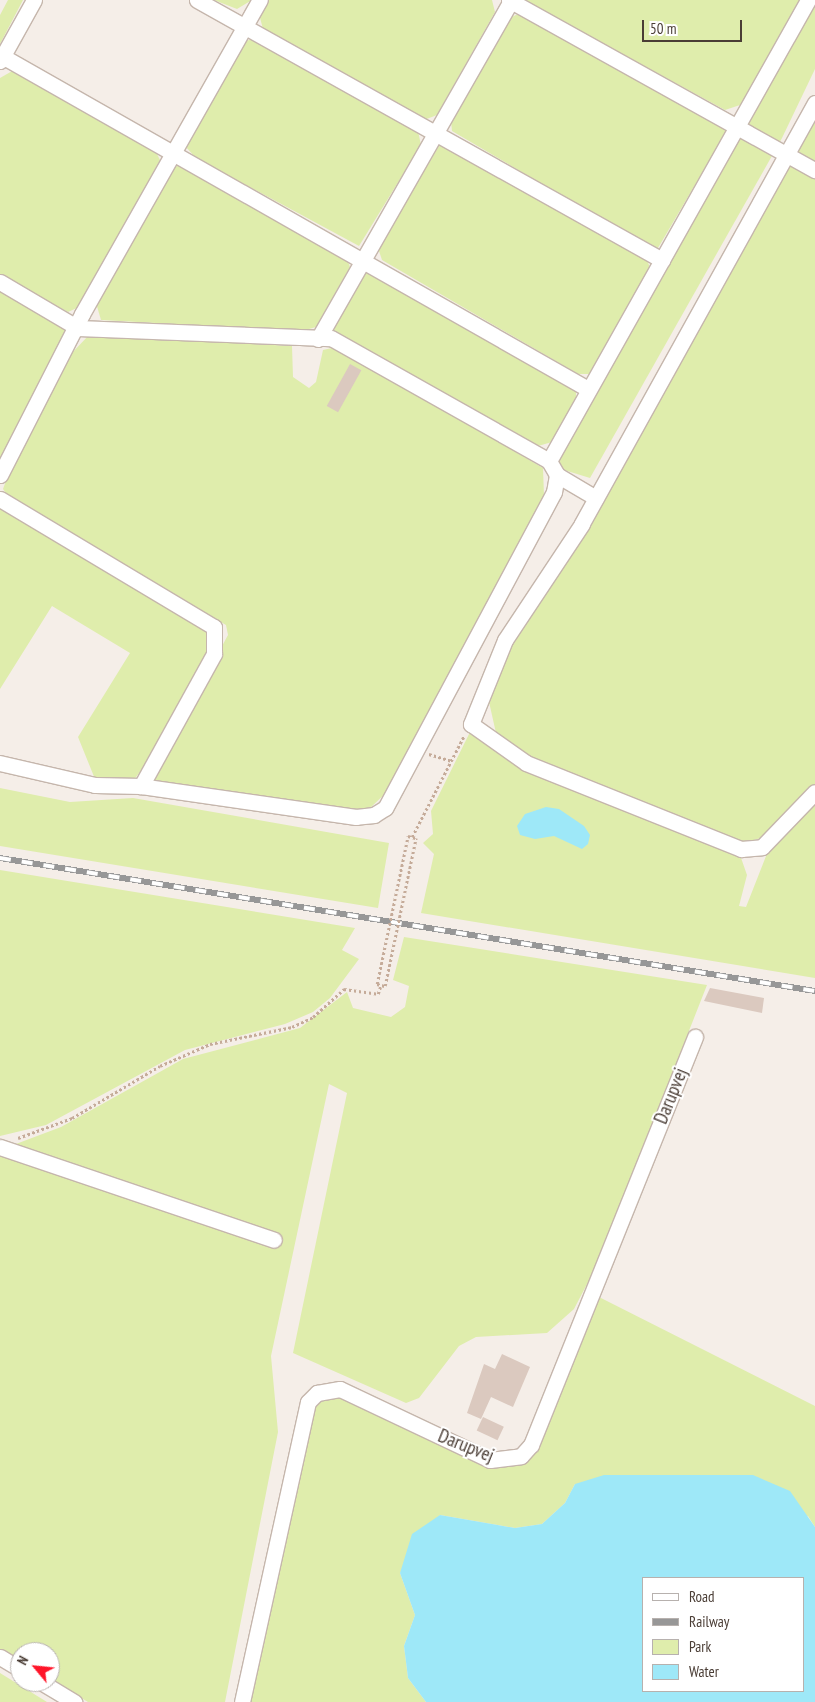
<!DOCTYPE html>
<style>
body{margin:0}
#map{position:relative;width:815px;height:1702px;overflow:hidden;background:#f5eee8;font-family:"PT Sans Narrow",sans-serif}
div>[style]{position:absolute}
.green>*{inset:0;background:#dfedac}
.water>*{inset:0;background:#9ee8f8}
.building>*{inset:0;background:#dbc9bf;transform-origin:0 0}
.path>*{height:2.5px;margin-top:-1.25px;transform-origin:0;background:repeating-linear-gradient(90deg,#c5ab99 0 2.5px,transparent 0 5px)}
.roads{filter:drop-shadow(1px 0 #c5b6ac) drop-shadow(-1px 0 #c5b6ac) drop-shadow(0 1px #c5b6ac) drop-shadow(0 -1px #c5b6ac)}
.minor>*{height:15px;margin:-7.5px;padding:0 7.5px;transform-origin:7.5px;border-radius:7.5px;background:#fff}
.rail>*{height:5.5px;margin-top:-2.75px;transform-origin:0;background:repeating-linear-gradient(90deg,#fff 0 11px,#979797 0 22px);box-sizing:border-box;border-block:1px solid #979797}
.path-bridge>*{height:2.5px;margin-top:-1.25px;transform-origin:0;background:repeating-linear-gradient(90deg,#c5ab99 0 2.5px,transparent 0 5px)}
span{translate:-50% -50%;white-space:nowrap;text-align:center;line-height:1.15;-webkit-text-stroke:4px #fff;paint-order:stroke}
.street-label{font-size:19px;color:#4a3d35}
.legend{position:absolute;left:642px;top:1577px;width:162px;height:115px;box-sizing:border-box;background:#fff;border:1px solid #b7b1ae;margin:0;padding:6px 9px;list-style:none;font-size:15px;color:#4a3d35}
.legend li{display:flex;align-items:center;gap:10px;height:25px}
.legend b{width:25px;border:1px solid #b7b1ae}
.north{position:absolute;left:10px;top:1642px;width:50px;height:50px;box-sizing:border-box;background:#fff;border:1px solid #b7b1ae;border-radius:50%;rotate:298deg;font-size:14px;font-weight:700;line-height:20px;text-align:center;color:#4a3d35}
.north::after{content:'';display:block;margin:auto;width:18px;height:22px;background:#ff1529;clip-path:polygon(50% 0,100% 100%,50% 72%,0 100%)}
.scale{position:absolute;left:642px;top:20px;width:100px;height:22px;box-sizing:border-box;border:2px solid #4a3d35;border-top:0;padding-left:6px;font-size:15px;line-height:18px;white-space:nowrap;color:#4a3d35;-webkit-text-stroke:4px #fff;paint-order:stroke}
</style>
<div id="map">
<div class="green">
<div style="clip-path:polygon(8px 0,23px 0,0 44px,0 15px)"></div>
<div style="clip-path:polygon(214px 0,252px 0,237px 9px)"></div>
<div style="clip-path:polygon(267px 0,492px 0,495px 12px,437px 115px,424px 120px,263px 29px,259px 14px)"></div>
<div style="clip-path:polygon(523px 0,800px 0,743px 104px,725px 110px)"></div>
<div style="clip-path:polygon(815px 0,815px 69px,782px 138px,590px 478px,564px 470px,556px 461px)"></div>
<div style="clip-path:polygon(520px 13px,723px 128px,726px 132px,658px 248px,651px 248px,452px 131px,451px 121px,508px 19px)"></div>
<div style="clip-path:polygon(254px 39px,418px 131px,421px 145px,359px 246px,196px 158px,185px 146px,245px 41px)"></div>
<div style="clip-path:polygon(14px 70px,156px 152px,160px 160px,79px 307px,68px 312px,0 276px,0 78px)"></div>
<div style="clip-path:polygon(815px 114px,815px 166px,796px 153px)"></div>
<div style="clip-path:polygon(439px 146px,448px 146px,646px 257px,650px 268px,591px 374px,578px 374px,382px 260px,378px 248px)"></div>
<div style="clip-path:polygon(181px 164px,347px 259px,350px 267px,316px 327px,302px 331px,101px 320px,96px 303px,171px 169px)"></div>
<div style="clip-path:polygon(788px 165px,815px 178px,815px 785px,764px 837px,747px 842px,729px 839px,528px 758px,496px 733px,487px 693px,491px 678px)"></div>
<div style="clip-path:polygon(366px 270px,576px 390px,576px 399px,552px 442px,538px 446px,335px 334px,333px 327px)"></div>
<div style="clip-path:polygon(0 291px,67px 330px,0 466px)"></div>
<div style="clip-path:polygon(89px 335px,292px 346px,293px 377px,309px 388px,316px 382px,323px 350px,336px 347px,543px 468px,544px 496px,390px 789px,369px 809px,360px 811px,154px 780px,153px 774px,228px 635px,226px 625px,10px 499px,3px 489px,16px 454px,70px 355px)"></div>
<div style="clip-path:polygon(0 504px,205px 627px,209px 635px,209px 649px,149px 760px,133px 781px,95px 779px,78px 737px,130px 653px,52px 606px,0 689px)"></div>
<div style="clip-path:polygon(471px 730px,740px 855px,747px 875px,739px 906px,746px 907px,768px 851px,815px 798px,815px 978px,421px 913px,434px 854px,423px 843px,433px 834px,431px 811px)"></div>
<div style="clip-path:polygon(0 788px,70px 802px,133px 798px,389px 843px,378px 908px,0 846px)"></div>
<div style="clip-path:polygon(0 870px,355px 928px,342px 950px,359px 959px,330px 998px,313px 1012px,285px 1024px,185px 1050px,46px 1125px,0 1136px)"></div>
<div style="clip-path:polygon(404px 937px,707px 985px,597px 1265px,574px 1309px,547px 1333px,476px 1337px,459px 1346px,419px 1398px,406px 1403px,293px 1353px,347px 1093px,329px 1084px,271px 1356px,278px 1432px,225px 1702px,88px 1702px,50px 1679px,50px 1652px,20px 1652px,20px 1661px,0 1649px,0 1150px,61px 1127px,183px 1059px,300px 1028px,347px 992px,353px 1008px,391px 1017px,405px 1007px,409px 986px,393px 980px)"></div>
<div style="clip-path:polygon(597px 1296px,815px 1406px,815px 1527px,808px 1516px,575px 1484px,565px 1503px,542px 1524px,515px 1528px,440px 1515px,400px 1573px,415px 1615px,404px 1646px,408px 1678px,426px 1702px,245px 1702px,302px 1415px,320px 1397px,338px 1395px,491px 1466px,528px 1460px)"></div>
<div style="clip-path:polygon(0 1673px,47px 1702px,0 1702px)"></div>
</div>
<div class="water">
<div style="clip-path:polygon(546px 807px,559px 809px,584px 826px,590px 835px,588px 844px,582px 849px,554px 836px,535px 839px,520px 835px,517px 826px,525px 814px)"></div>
<div style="clip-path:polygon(evenodd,604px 1475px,753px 1475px,790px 1491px,815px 1527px,815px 1702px,426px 1702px,408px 1678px,404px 1646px,415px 1615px,400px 1573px,412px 1534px,440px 1515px,515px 1528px,542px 1524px,565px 1503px,575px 1484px,604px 1475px,644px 1578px,804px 1578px,804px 1691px,644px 1691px,644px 1578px)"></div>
</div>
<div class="building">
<div style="left:350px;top:364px;width:13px;height:48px;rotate:29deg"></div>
<div style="clip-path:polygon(710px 988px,764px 998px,762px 1013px,704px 1001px)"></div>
<div style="clip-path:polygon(502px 1354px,530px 1367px,513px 1407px,491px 1397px,481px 1419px,467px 1413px,484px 1364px,495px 1369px)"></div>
<div style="left:483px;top:1417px;width:23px;height:15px;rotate:25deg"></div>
</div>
<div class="path">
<div style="left:429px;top:754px;width:24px;rotate:17deg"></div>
<div style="left:408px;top:836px;width:8px;rotate:14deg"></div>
<div style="left:412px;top:837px;width:114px;rotate:-62.8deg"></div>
<div style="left:377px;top:984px;width:8px;rotate:14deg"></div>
<div style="left:18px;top:1138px;width:58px;rotate:-20.3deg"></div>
<div style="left:72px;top:1118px;width:102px;rotate:-30.6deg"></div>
<div style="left:160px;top:1066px;width:55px;rotate:-23.7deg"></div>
<div style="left:210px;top:1044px;width:84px;rotate:-11.7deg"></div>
<div style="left:292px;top:1027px;width:23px;rotate:-25deg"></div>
<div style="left:313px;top:1017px;width:42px;rotate:-42.1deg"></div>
<div style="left:344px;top:989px;width:34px;rotate:8deg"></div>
<div style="left:378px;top:994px;width:9px;rotate:-72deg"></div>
</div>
<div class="roads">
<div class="minor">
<div style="left:197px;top:0;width:533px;rotate:29.21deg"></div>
<div style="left:509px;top:0;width:350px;rotate:29.1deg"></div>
<div style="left:2px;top:56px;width:674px;rotate:29.61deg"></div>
<div style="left:0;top:61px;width:70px;rotate:-60.9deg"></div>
<div style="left:815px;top:103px;width:481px;rotate:119deg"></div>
<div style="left:582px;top:524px;width:139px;rotate:123.6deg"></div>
<div style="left:505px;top:640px;width:91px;rotate:112deg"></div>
<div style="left:471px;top:724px;width:67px;rotate:35.3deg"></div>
<div style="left:526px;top:763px;width:232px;rotate:21.8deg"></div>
<div style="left:741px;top:849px;width:21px;rotate:-5deg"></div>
<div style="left:762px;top:847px;width:76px;rotate:-46.1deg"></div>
<div style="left:0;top:282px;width:91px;rotate:30.5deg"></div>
<div style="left:78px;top:328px;width:253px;rotate:2.3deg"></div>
<div style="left:331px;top:338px;width:250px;rotate:29.4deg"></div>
<div style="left:549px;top:461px;width:16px;rotate:60deg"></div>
<div style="left:557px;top:475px;width:17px;rotate:100deg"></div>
<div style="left:554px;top:492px;width:358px;rotate:118.1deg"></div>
<div style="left:385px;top:808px;width:13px;rotate:148deg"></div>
<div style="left:374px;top:815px;width:18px;rotate:174deg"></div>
<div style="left:356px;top:817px;width:217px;rotate:-171.8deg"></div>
<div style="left:141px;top:786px;width:46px;rotate:-178.8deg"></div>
<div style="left:95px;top:785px;width:98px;rotate:-167deg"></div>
<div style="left:318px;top:339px;width:390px;rotate:-60.3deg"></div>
<div style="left:549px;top:461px;width:529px;rotate:-60.67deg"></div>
<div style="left:0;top:475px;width:181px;rotate:-63deg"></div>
<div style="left:82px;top:314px;width:361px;rotate:-60.5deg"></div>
<div style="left:557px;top:475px;width:45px;rotate:30.5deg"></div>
<div style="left:0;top:499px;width:249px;rotate:30.9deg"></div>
<div style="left:214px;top:627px;width:27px;rotate:90deg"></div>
<div style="left:214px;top:654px;width:151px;rotate:118.9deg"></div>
<div style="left:0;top:1147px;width:289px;rotate:18.7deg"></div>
<div style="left:0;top:1657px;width:23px;rotate:31deg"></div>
<div style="left:41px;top:1682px;width:39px;rotate:31deg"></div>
<div style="left:242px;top:1702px;width:307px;rotate:-77.6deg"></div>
<div style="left:308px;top:1402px;width:13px;rotate:-45deg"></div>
<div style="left:317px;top:1393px;width:23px;rotate:-10deg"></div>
<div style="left:340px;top:1389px;width:166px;rotate:25.3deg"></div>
<div style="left:490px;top:1460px;width:31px;rotate:-7deg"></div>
<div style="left:521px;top:1456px;width:15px;rotate:-48deg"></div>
<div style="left:531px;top:1445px;width:440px;rotate:-68.1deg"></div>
</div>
</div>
<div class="rail">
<div style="left:0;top:858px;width:826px;rotate:9.27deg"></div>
</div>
<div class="path-bridge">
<div style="left:377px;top:984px;width:151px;rotate:-78.2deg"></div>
<div style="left:385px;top:986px;width:151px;rotate:-78.2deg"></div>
</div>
<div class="street-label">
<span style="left:671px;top:1096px;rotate:-68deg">Darupvej</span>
<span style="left:466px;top:1446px;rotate:22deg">Darupvej</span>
</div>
<ul class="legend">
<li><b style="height:6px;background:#fff"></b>Road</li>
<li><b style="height:6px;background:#979797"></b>Railway</li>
<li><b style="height:14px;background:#dfedac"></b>Park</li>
<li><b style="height:14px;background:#9ee8f8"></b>Water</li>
</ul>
<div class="north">N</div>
<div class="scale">50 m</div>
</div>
